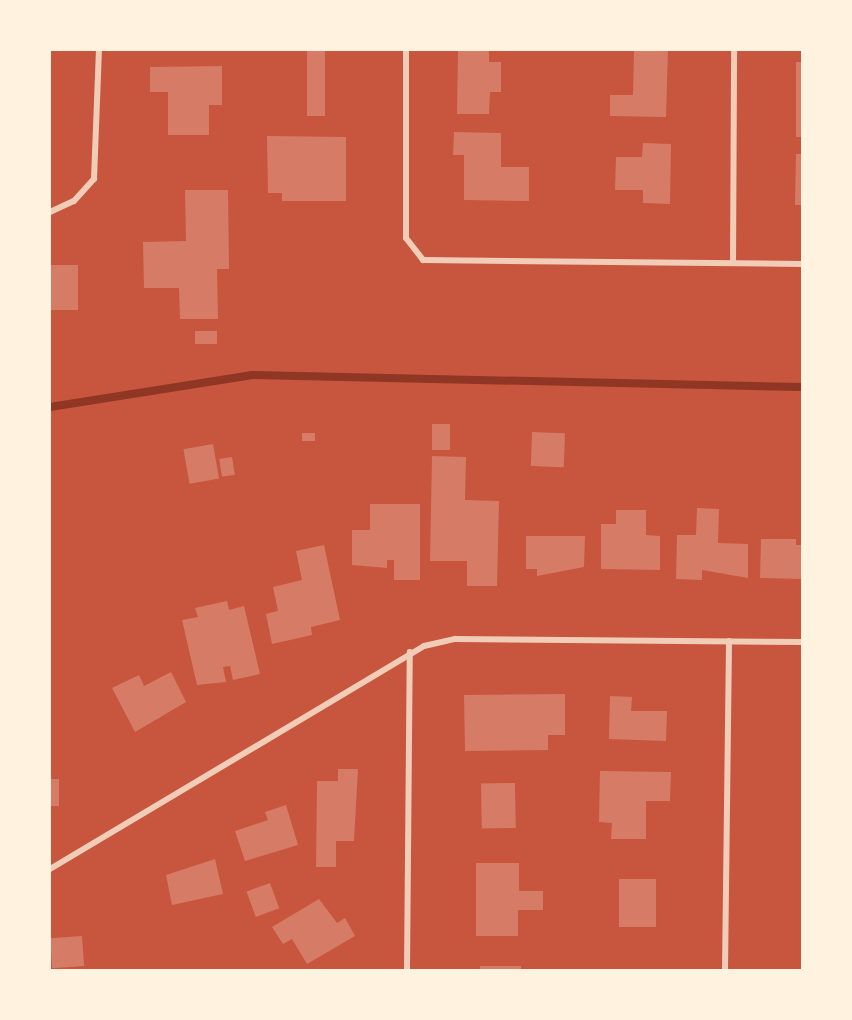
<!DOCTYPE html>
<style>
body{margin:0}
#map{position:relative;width:852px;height:1020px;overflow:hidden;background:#c8553d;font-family:Roboto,sans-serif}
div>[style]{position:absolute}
.stream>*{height:8px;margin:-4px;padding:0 4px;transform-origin:4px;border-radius:4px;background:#8f3625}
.building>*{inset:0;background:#d67c66;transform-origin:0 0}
.minor>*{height:6px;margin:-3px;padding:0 3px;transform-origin:3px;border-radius:3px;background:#f1ccb7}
span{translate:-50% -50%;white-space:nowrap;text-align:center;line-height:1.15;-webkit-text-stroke:4.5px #fff3e0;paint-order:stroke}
.frame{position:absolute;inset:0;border:51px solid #fff3e0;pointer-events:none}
</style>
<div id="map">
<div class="stream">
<div style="left:50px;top:407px;width:205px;rotate:-9deg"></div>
<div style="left:252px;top:375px;width:550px;rotate:1.25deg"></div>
</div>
<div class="building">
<div style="left:307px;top:50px;width:18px;height:66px"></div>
<div style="clip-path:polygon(458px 50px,489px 50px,489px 62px,501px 62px,501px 92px,490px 92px,489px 114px,457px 114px)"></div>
<div style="clip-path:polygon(634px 50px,668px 50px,666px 117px,610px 116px,610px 95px,633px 95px)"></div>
<div style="left:796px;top:62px;width:6px;height:75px"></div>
<div style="clip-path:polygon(222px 66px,222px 105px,209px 105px,209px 135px,168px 135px,168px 92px,150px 92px,150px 67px)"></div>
<div style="clip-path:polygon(454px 132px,501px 133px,501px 167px,529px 167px,529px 201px,464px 200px,464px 155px,453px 155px)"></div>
<div style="clip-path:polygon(267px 136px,346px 137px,346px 201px,282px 201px,282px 193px,268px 193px)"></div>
<div style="clip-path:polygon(643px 143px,671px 144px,670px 204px,643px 203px,643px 190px,615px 190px,616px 157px,642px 157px)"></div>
<div style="clip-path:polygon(796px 154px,802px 154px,802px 205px,795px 205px)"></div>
<div style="clip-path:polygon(185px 190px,228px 190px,229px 269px,217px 269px,218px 319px,180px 319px,179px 288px,144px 288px,143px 242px,186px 241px)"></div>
<div style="left:50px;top:265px;width:28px;height:45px"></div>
<div style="left:195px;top:331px;width:22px;height:13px"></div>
<div style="left:432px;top:424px;width:18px;height:26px"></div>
<div style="left:532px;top:432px;width:33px;height:34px;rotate:2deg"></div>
<div style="left:315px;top:433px;width:8px;height:13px;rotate:90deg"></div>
<div style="left:213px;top:444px;width:35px;height:30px;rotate:80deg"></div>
<div style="clip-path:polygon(432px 456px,466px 457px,465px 500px,499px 501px,497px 586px,467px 586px,467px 561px,430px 561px)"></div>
<div style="left:232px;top:457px;width:18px;height:13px;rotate:81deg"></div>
<div style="clip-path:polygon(370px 504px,420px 504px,420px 580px,394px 580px,394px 560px,387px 560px,387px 568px,352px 565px,352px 530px,370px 530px)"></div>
<div style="clip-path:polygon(697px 508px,719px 509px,718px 543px,748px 544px,748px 578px,702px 570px,702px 580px,676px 579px,677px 535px,696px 535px)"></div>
<div style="clip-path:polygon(616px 510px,646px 510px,646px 535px,660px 536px,660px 570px,601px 569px,601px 524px,616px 524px)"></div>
<div style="clip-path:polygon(526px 536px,585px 536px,584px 567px,537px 576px,537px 569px,526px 569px)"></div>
<div style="clip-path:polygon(761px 539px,796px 539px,796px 545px,802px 545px,802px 579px,760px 578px)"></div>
<div style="clip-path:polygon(324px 545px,340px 620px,311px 627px,312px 635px,272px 644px,266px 614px,278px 611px,273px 587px,302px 580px,296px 551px)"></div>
<div style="clip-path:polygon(227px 601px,229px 610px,244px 606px,260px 674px,233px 680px,230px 666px,223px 667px,226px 682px,197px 685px,182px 620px,198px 617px,195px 608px)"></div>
<div style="clip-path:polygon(171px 672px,186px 702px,135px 732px,112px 688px,139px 675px,144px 686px)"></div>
<div style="clip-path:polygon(565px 694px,565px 735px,548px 735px,548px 750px,465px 751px,464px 695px)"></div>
<div style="clip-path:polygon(610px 696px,632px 697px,631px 711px,667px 711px,666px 741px,609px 739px)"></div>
<div style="clip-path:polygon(338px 769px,358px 769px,354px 841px,336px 841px,336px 867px,316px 867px,317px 781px,338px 781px)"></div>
<div style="clip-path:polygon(600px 771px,671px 772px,670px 801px,646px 801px,646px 839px,611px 839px,612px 823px,599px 822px)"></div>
<div style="left:50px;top:779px;width:9px;height:27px"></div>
<div style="left:515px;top:783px;width:45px;height:34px;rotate:89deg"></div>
<div style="clip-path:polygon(286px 805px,298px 845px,245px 861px,235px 831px,268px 820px,265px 812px)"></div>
<div style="clip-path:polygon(215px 859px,223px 894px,172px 905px,166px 875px)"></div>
<div style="clip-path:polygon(476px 863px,519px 863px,519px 891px,543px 891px,543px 910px,518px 910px,518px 936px,476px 936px)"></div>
<div style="left:619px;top:879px;width:37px;height:48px"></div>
<div style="left:270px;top:883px;width:27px;height:25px;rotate:70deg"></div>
<div style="clip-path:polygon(319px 899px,337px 923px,345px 918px,355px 936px,307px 964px,292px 939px,283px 944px,272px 927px)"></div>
<div style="left:82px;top:936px;width:30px;height:32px;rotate:86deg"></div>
<div style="left:480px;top:966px;width:41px;height:4px"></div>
</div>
<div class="minor">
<div style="left:406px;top:50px;width:188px;rotate:90deg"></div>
<div style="left:406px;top:238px;width:28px;rotate:52deg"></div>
<div style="left:423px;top:260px;width:379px;rotate:0.6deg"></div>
<div style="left:50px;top:212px;width:26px;rotate:-25deg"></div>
<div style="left:74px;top:201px;width:30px;rotate:-48deg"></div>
<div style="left:94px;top:179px;width:129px;rotate:-87.8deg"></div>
<div style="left:733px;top:263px;width:213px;rotate:-89.7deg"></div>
<div style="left:50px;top:869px;width:435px;rotate:-30.8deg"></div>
<div style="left:424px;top:646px;width:32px;rotate:-13deg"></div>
<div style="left:455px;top:639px;width:347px;rotate:0.5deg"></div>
<div style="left:407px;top:970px;width:318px;rotate:-89.5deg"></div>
<div style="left:725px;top:970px;width:329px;rotate:-89.3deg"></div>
</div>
<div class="frame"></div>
</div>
